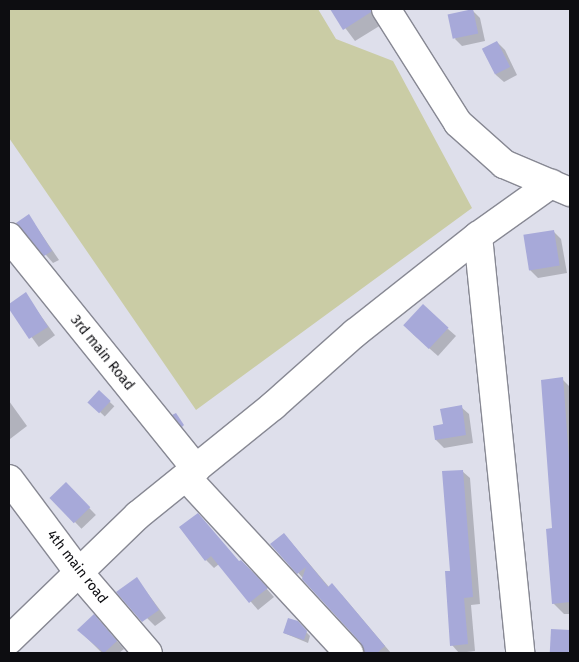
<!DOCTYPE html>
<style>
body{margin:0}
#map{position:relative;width:579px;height:662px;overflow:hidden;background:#dedfeb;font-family:"Fira Sans",sans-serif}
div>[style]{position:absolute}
.green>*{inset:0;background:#cacca5}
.shadow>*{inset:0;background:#0003;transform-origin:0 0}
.building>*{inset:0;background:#a7a9d9;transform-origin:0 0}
.roads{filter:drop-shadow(1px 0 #878893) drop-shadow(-1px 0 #878893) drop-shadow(0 1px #878893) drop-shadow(0 -1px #878893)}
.minor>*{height:28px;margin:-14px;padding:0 14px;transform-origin:14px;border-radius:14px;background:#fff}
span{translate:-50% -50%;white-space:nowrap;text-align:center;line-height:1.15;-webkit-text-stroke:4.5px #fff;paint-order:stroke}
.street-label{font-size:14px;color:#0d0d11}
.frame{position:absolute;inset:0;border:10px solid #0d0d11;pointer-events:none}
</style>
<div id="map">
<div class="green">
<div style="clip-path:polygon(9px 9px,318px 9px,336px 39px,393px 61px,472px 208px,196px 410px,9px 138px)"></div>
</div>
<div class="shadow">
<div style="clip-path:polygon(331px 9px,371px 9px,381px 25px,355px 41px)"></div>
<div style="clip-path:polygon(472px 10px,480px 18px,485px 41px,462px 46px,455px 39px)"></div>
<div style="clip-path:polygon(497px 42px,505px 50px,517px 75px,504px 82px,496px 75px,483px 50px)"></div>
<div style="clip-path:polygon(29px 216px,59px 260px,53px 263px,18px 223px)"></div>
<div style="clip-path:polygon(553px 231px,561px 239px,567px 273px,538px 278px,530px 270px)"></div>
<div style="left:25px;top:294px;width:51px;height:20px;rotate:54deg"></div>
<div style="clip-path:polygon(448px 329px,456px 336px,438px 356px,413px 334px)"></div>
<div style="clip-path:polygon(562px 379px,570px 387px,570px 614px,564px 614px,553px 603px)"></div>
<div style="left:99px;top:392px;width:21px;height:14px;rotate:43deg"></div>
<div style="clip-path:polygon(9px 401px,27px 426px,10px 439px,9px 438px)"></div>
<div style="clip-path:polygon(461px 407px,469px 414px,473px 443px,444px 448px,436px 440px,434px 427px,444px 425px)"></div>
<div style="clip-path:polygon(462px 471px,470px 478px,480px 604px,471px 605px,475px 651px,459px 653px,452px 645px,451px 572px)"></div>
<div style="left:66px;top:484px;width:43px;height:20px;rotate:46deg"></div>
<div style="clip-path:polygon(181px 527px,249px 569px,274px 597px,258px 610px,219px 564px,214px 568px,206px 560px)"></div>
<div style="clip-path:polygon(284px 534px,329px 587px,342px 595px,391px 653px,368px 653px,361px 642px,272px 544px)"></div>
<div style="clip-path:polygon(137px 579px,166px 618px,155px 626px,147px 618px)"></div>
<div style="clip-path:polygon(297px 622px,310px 636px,308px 643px,284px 633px)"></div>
<div style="clip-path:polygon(101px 623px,124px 649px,119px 653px,102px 653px,79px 630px)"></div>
</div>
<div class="building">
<div style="clip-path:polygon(330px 9px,371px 9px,371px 12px,343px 30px)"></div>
<div style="left:473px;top:9px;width:25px;height:26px;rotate:78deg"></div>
<div style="left:497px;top:41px;width:29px;height:17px;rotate:63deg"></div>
<div style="clip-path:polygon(29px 214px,52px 251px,44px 256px,16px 223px)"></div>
<div style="left:554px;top:230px;width:36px;height:31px;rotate:81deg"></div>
<div style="clip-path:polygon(26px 292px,48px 327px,29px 339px,9px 309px,9px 304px)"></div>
<div style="left:423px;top:304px;width:35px;height:29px;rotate:43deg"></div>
<div style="clip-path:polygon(563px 377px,570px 472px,570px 602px,552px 604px,546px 529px,552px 528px,541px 380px)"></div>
<div style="left:99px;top:390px;width:16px;height:17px;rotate:43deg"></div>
<div style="clip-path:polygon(462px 405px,466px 435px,435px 440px,433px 426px,443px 424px,440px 409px)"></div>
<div style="clip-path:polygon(176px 413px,184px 425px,182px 427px,172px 415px)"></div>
<div style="clip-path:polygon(463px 470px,473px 597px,464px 598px,468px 644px,450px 646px,445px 571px,450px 571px,442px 471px)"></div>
<div style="left:66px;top:482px;width:35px;height:23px;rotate:46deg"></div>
<div style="clip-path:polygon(198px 513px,239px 561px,241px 560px,268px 588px,249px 603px,211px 556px,205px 561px,179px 527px)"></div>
<div style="clip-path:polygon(284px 533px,328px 587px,332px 583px,385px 646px,377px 653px,365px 653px,360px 642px,302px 579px,306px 567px,297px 574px,270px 544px)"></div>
<div style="clip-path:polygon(137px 577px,159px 610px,142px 622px,116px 592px)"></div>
<div style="clip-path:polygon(94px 614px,117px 641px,104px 653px,77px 630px)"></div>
<div style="clip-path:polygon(288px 618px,298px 621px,307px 631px,304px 640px,283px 633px)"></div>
<div style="left:551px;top:629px;width:19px;height:24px;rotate:3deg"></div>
</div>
<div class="roads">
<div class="minor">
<div style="left:386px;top:9px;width:135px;rotate:57.7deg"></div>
<div style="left:458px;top:123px;width:62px;rotate:41.7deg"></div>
<div style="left:504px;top:164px;width:72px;rotate:23deg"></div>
<div style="left:478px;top:236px;width:419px;rotate:84.2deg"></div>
<div style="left:9px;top:237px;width:298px;rotate:51.1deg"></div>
<div style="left:186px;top:477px;width:240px;rotate:47.2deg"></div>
<div style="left:9px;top:479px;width:119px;rotate:53.2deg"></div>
<div style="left:80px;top:574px;width:104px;rotate:49.3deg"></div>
<div style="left:9px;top:640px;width:180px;rotate:-44.1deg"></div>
<div style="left:138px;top:515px;width:174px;rotate:-38.9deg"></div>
<div style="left:273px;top:406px;width:110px;rotate:-41.7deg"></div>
<div style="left:355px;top:333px;width:157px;rotate:-38.3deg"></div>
<div style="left:478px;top:236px;width:90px;rotate:-35.5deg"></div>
</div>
</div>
<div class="street-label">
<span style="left:102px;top:353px;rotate:51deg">3rd main Road</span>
<span style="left:77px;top:567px;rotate:52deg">4th main road</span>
</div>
<div class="frame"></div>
</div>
